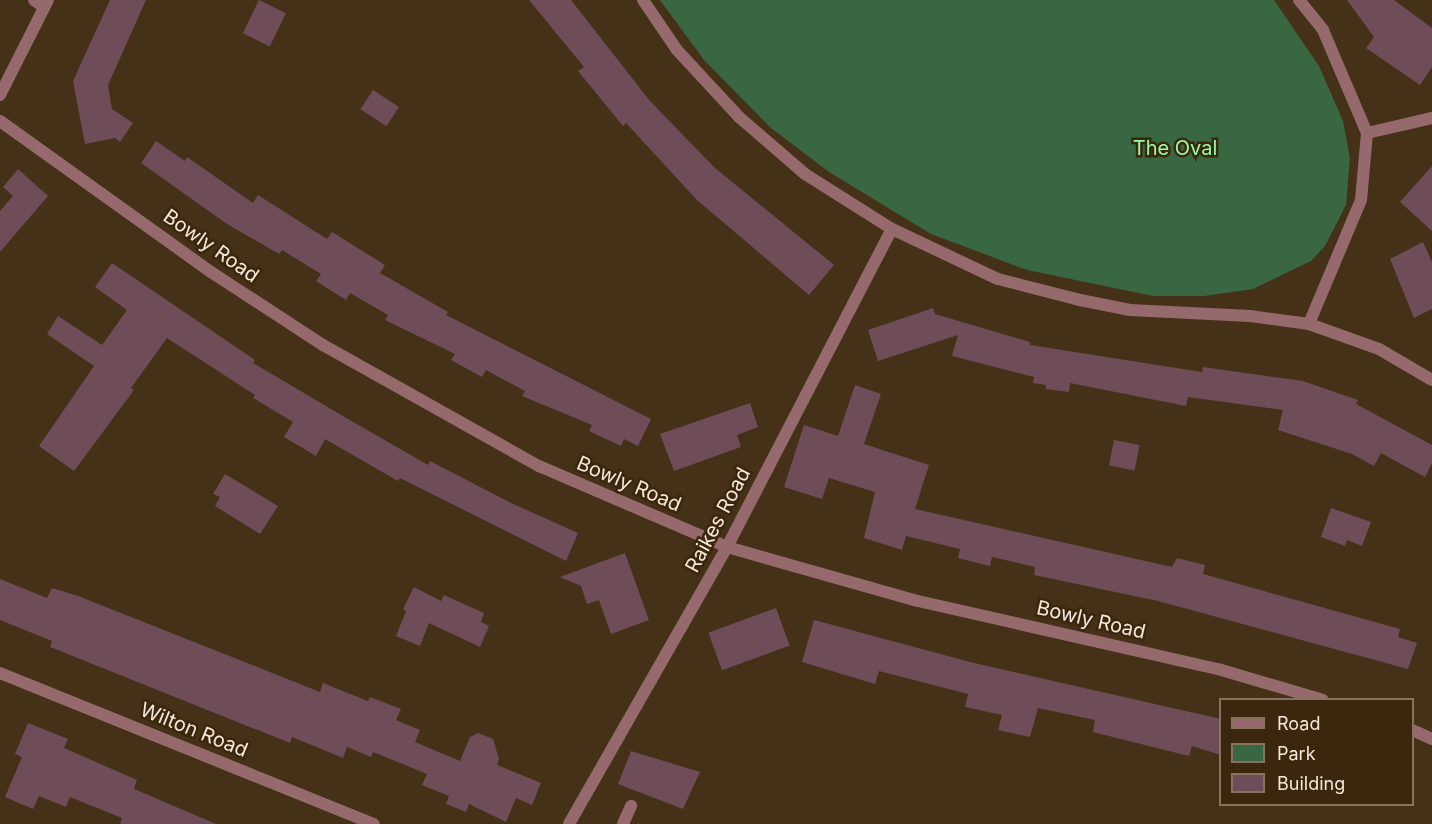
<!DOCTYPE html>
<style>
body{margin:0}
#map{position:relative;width:1432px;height:824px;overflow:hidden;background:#453018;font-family:Inter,sans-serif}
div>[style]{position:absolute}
.green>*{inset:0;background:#386742}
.building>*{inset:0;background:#6e4d59;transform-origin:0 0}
.service>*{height:12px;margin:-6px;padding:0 6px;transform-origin:6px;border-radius:6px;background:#966a6d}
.minor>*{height:12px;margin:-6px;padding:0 6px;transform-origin:6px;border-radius:6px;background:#966a6d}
span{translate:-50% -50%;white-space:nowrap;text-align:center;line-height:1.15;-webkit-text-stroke:5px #3b260e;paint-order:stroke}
.park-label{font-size:20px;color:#91fda7}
.street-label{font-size:20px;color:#f5e7d9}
.legend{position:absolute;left:1219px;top:698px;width:195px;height:108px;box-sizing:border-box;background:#3b260e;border:2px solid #85735f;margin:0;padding:8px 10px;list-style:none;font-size:18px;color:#f5e7d9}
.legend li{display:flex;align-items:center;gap:12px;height:30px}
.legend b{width:30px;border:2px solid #85735f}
</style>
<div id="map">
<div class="green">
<div style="clip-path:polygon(660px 0,1274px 0,1319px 66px,1343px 121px,1350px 158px,1346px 205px,1325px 246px,1311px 261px,1253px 289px,1204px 296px,1153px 296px,1027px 270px,931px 234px,829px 172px,771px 128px,704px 60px)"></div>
</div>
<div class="building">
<div style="clip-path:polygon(110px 0,146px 0,108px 85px,112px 109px,133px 123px,120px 142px,115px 138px,85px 144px,73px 81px)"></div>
<div style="left:259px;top:0;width:30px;height:37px;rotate:26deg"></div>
<div style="clip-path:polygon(529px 0,571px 0,650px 101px,715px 168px,834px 265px,809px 295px,697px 200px,626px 123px,623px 126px,578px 71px,584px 67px)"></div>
<div style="clip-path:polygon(1347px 0,1394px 0,1432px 28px,1432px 67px,1420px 85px,1366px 48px,1374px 37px)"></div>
<div style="left:373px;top:90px;width:31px;height:23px;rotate:33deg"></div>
<div style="clip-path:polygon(156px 141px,185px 161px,187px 157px,253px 203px,258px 195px,327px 239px,332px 232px,385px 265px,380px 273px,448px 312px,446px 315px,651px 419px,638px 446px,624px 439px,621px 446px,589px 431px,592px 425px,522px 396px,525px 391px,486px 370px,482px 377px,451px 360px,455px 354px,385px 320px,388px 315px,350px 293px,346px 300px,316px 281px,321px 274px,282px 250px,279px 254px,227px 224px,141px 163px)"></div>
<div style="clip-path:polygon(1432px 166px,1432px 231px,1400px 202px)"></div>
<div style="clip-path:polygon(18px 169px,48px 196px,0 252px,0 211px,13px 196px,3px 187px)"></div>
<div style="clip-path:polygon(1423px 242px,1432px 262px,1432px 309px,1414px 318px,1390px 259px)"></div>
<div style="clip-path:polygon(112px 263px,255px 360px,253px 363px,348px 419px,428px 465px,430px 461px,511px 503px,578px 533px,566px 561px,400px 478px,398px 481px,325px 439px,316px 456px,284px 437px,293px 422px,253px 398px,255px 395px,167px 338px,131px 388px,134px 390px,74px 471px,39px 446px,94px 366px,47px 334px,58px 316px,102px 345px,127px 310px,95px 287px)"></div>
<div style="clip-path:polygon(933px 308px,935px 314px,1030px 342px,1030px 345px,1202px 372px,1203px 367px,1303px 381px,1358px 400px,1356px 404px,1432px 445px,1432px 463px,1425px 477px,1381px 453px,1374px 466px,1352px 454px,1278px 430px,1283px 410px,1188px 397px,1186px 406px,1070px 383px,1069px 392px,1046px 389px,1046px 385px,1033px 383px,1034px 377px,952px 356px,958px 335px,878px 361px,868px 330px)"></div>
<div style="clip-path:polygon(855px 385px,881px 394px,864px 444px,929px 465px,915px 509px,1172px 567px,1177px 558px,1205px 565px,1203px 574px,1400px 629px,1398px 637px,1417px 643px,1408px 669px,1158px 601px,1034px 575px,1035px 567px,992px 557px,990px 566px,958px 558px,960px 549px,906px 536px,902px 550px,864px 538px,875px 492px,829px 478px,822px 499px,784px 487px,804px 425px,838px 436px)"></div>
<div style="clip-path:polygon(750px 403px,758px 427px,737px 435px,741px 447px,674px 471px,660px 434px)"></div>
<div style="left:1114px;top:440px;width:26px;height:26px;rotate:11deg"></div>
<div style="clip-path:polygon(225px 474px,278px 506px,260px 534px,215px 506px,220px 497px,213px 494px)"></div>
<div style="clip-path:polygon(1331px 508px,1371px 522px,1362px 546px,1347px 540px,1345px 546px,1321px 537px)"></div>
<div style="clip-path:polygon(625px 553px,649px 620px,611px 634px,599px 600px,587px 604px,581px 586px,560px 577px)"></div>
<div style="clip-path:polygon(0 579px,47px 598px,52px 588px,78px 596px,320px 692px,323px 683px,368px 701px,370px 697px,401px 709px,396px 720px,420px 730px,415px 742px,460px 761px,470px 737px,478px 733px,493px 739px,499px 759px,497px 765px,541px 783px,532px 805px,516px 798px,506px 822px,469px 804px,466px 812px,446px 804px,449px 796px,422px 785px,427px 774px,373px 752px,371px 757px,347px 747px,343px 758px,292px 737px,290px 743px,50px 647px,52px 641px,0 620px)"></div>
<div style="clip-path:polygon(414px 587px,441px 601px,444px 595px,484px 613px,481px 622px,489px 626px,480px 647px,429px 623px,420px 646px,396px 636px,406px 611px,403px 609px)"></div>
<div style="left:776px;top:608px;width:40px;height:72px;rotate:70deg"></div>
<div style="clip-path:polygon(814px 620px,970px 662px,1221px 719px,1221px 755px,1192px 746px,1189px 756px,1093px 732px,1095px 720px,1038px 708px,1030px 737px,998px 730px,1002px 715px,965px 707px,968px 694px,879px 671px,875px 684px,802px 662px)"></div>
<div style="clip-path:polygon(28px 723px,68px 739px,64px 748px,137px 780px,134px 789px,216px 824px,120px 824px,122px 818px,70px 797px,66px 807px,39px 796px,33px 809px,5px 797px,22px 757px,15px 754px)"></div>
<div style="clip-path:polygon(631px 751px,700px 772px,683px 809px,618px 784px)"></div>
</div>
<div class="service">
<div style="left:34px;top:0;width:12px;rotate:35deg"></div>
</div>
<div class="minor">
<div style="left:643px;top:0;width:60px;rotate:55.8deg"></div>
<div style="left:677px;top:50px;width:91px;rotate:47.2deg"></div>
<div style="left:739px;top:117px;width:87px;rotate:40.8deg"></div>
<div style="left:805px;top:174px;width:103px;rotate:32.3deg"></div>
<div style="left:892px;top:229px;width:117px;rotate:25.3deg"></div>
<div style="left:998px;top:279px;width:85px;rotate:14.4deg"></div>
<div style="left:1080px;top:300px;width:51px;rotate:11.3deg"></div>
<div style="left:1130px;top:310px;width:120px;rotate:2.9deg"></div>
<div style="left:1250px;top:316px;width:60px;rotate:7.7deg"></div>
<div style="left:1309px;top:324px;width:74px;rotate:19.7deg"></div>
<div style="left:1379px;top:349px;width:61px;rotate:30.3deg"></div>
<div style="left:1299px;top:0;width:38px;rotate:51deg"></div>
<div style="left:1323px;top:30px;width:112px;rotate:66.9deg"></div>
<div style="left:1367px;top:133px;width:67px;rotate:95.1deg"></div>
<div style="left:1361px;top:200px;width:134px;rotate:112.8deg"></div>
<div style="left:0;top:95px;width:106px;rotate:-63.2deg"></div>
<div style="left:0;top:121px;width:259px;rotate:35.6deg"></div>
<div style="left:211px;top:272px;width:134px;rotate:33.1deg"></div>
<div style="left:323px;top:345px;width:248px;rotate:29.3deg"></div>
<div style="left:539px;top:466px;width:205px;rotate:23.3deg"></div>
<div style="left:727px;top:547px;width:198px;rotate:15.8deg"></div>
<div style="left:918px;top:601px;width:308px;rotate:12.8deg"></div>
<div style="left:1218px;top:669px;width:109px;rotate:16.4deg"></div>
<div style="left:1367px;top:133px;width:67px;rotate:-13deg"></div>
<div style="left:0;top:673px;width:403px;rotate:22deg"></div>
<div style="left:1412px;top:730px;width:22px;rotate:24deg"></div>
<div style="left:569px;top:824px;width:319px;rotate:-60.3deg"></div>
<div style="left:727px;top:547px;width:358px;rotate:-62.6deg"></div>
<div style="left:623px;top:824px;width:20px;rotate:-66deg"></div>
</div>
<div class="park-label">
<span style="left:1175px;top:148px">The Oval</span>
</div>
<div class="street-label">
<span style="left:211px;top:246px;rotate:35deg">Bowly Road</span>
<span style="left:629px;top:484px;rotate:23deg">Bowly Road</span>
<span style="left:718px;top:520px;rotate:-62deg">Raikes Road</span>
<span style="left:1091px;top:620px;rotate:13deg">Bowly Road</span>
<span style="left:194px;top:730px;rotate:22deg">Wilton Road</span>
</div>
<ul class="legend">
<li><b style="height:8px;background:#966a6d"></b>Road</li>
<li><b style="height:16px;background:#386742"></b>Park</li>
<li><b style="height:16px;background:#6e4d59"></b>Building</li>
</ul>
</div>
